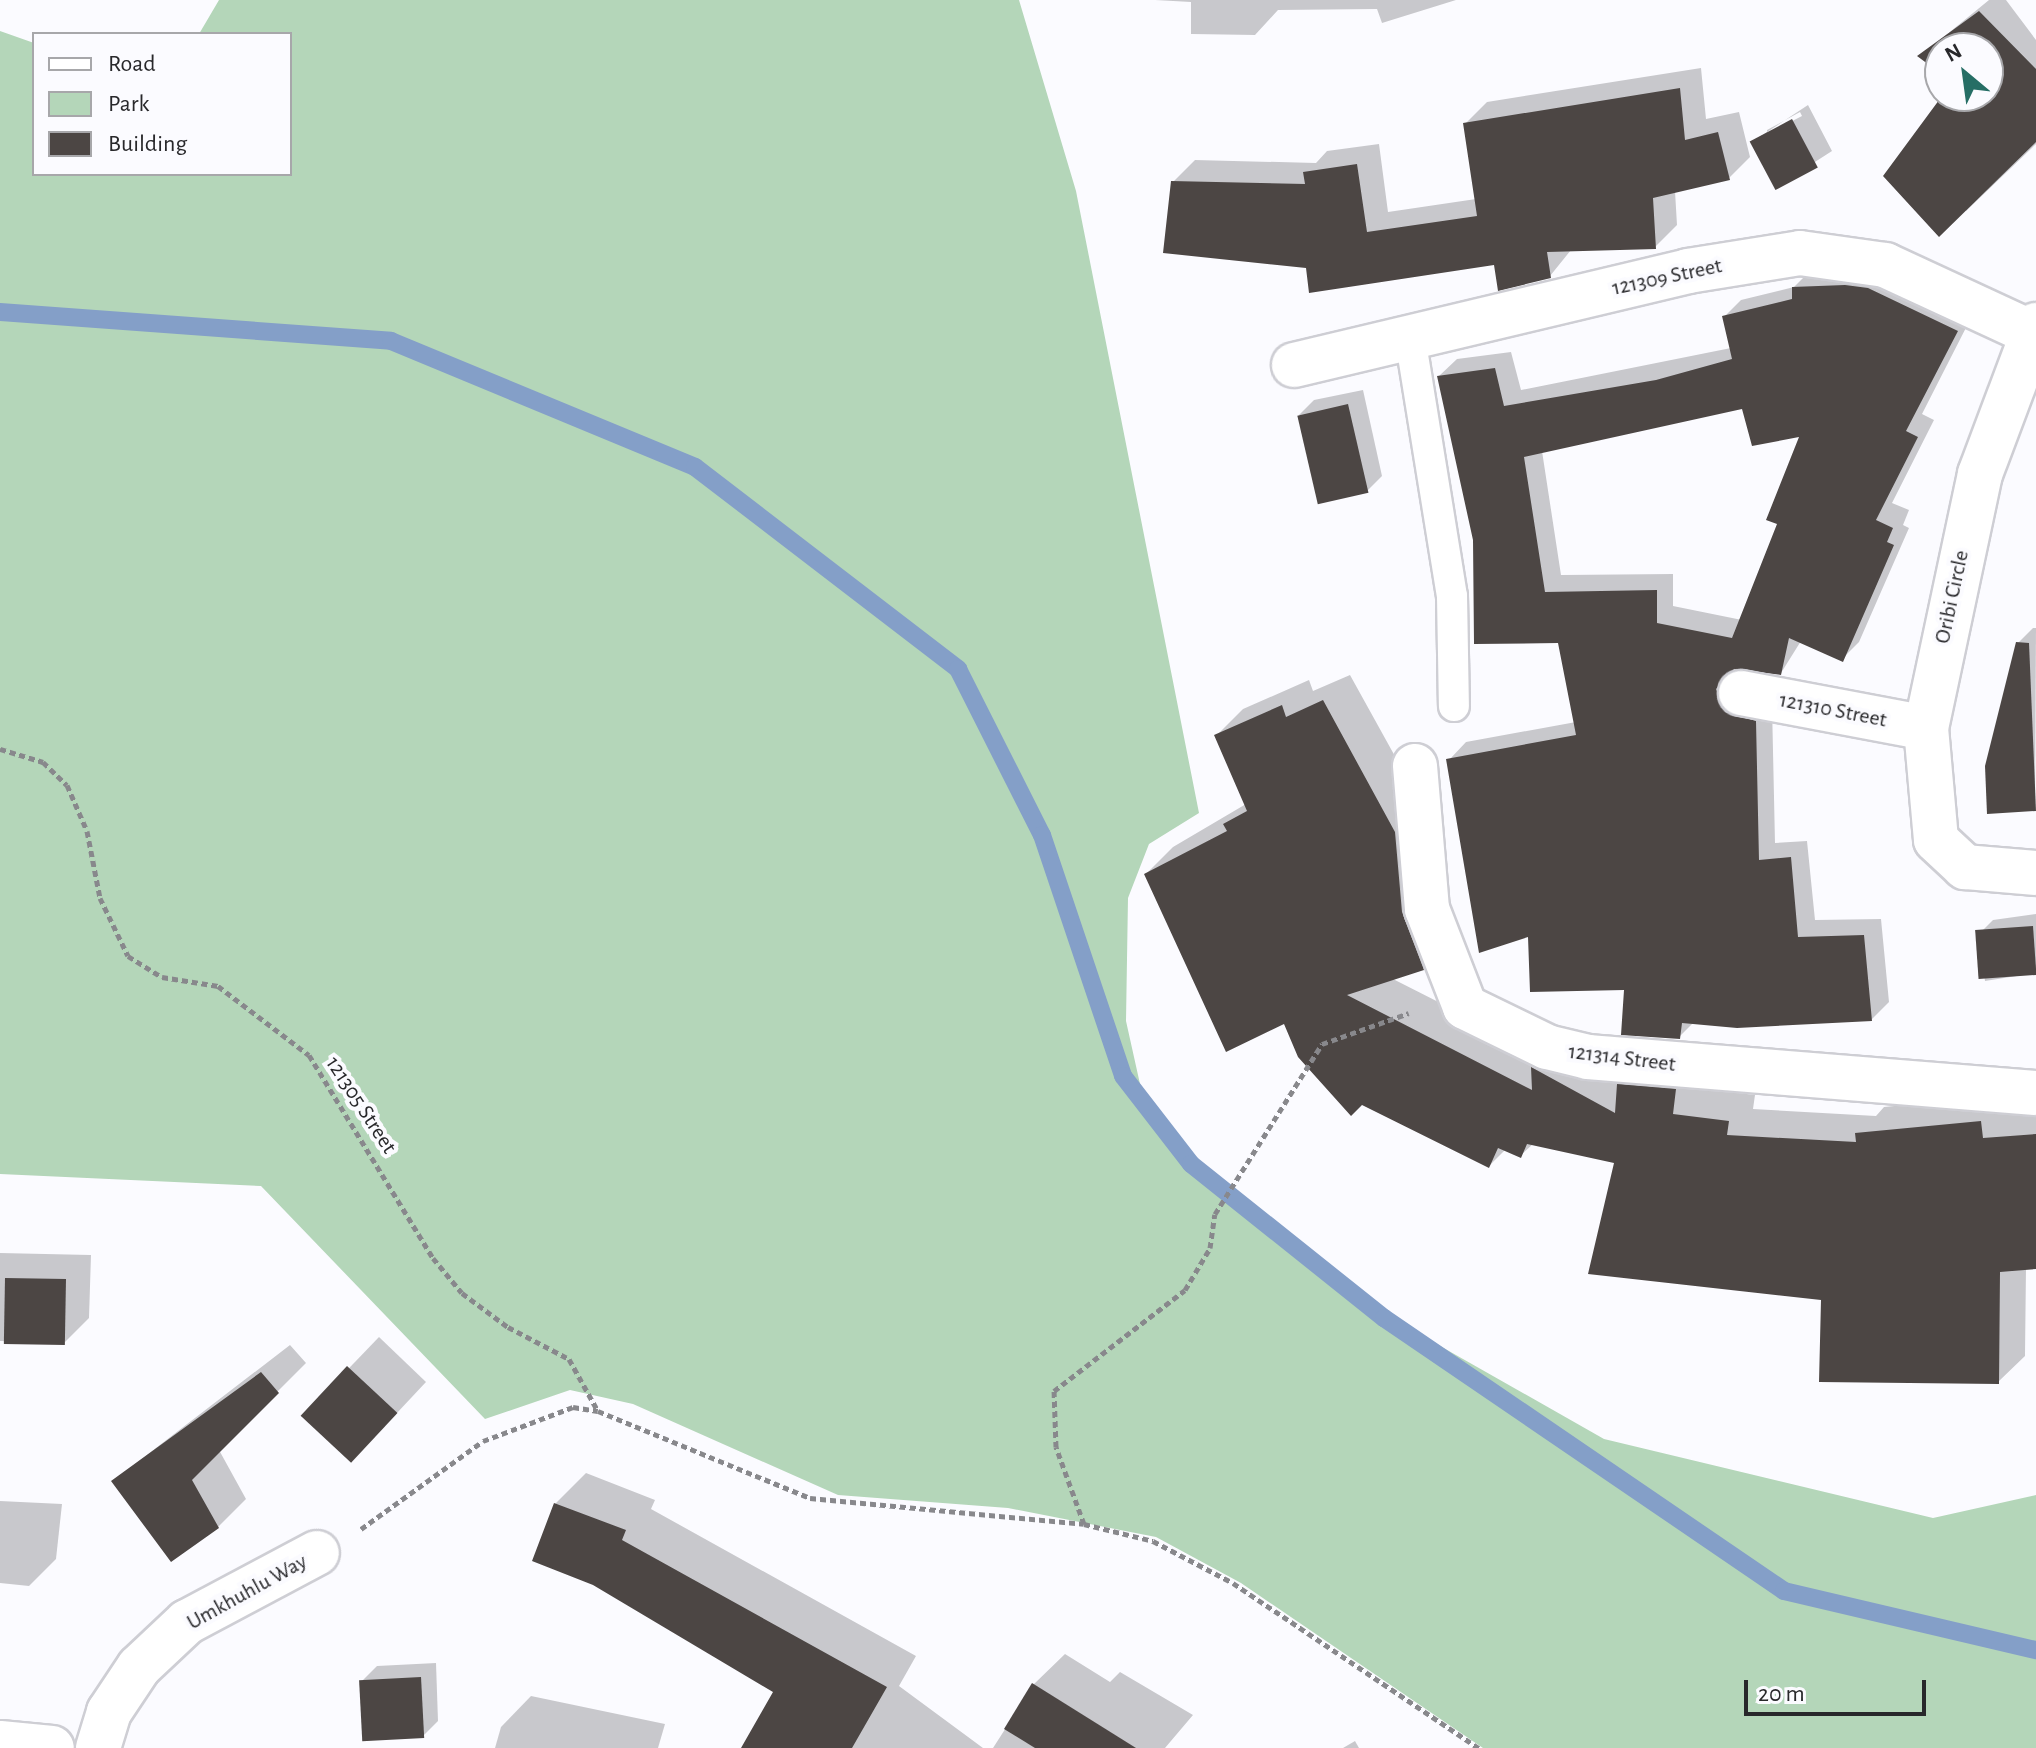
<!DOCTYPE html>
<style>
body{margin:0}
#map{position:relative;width:2036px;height:1748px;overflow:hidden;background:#fbfbff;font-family:"Alegreya Sans",sans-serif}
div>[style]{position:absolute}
.green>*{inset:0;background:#b4d6b9}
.shadow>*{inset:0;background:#0003}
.stream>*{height:18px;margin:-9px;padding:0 9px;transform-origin:9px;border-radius:9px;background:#849fc8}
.building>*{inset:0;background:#4c4644;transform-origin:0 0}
.path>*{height:5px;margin-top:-2.5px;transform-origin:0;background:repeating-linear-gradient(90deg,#88888c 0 6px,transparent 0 10px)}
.roads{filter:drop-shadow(2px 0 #ceced4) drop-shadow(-2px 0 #ceced4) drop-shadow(0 2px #ceced4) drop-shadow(0 -2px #ceced4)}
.service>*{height:30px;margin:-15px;padding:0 15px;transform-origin:15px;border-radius:15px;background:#fff}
.minor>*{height:44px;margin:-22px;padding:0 22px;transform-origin:22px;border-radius:22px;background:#fff}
span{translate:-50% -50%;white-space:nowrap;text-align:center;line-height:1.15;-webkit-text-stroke:8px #fbfbff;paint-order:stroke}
.street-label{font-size:22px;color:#28282b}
.legend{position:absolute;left:32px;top:32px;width:260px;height:144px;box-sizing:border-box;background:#fbfbff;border:2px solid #a7a7aa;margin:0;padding:10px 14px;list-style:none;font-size:24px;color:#28282b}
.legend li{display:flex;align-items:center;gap:16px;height:40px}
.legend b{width:40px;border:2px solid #a7a7aa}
.north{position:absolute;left:1924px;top:32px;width:80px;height:80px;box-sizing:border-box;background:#fbfbff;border:2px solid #a7a7aa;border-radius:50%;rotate:331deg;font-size:22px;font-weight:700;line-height:32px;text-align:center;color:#28282b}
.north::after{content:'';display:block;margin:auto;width:28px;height:36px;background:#266e65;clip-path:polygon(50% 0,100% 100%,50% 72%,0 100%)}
.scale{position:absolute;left:1744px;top:1680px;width:182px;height:36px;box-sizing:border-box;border:4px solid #28282b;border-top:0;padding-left:10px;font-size:24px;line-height:28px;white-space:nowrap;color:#28282b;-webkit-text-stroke:6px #fbfbff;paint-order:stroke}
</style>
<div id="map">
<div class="green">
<div style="clip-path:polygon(219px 0,1019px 0,1076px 191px,1199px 813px,1149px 844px,1128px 898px,1126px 1021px,1140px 1084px,1193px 1162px,1389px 1317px,1604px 1439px,1933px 1518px,2036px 1495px,2036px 1748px,1483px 1748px,1241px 1583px,1156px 1537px,1008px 1508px,838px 1495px,633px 1404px,570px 1390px,485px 1419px,261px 1186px,0 1174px,0 31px,34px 43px,34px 174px,290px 174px,290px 34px,199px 34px)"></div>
</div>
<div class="shadow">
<div style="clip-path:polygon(1155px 0,1456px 0,1382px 23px,1377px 9px,1278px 10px,1255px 35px,1191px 34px,1191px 2px)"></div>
<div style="clip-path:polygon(1989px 0,2006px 0,2036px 40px,2036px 144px,1966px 211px,1944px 96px,1988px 96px,1988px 48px,1940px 48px,1940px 75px,1924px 53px)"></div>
<div style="clip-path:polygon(1701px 68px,1706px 119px,1739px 112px,1750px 157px,1729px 178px,1675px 191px,1677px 225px,1655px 247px,1571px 250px,1550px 276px,1496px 262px,1307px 266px,1173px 182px,1195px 160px,1316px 163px,1327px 151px,1379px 144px,1388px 212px,1476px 199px,1465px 124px,1487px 102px)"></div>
<div style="clip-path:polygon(evenodd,1808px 105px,1832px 151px,1776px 187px,1752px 142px,1808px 105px,1800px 112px,1802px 116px,1767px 134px,1767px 130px,1800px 112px)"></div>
<div style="clip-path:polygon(evenodd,1811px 270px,1886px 272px,1973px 314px,1922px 414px,1934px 420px,1892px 503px,1909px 510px,1903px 525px,1909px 528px,1859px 642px,1842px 659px,1801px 641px,1781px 673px,1732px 670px,1742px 696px,1772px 704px,1775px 843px,1807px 841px,1815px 920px,1881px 919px,1889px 1002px,1872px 1019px,1694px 1022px,1679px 1037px,1626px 988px,1530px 934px,1449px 760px,1466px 742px,1576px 722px,1560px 641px,1475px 539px,1439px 376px,1457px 359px,1511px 352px,1521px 390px,1731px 348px,1724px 317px,1741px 300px,1794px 287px,1811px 270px,1743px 407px,1802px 434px,1780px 523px,1742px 620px,1673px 606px,1673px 574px,1561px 575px,1542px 451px,1743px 407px)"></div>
<div style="clip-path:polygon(1363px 390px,1382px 476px,1367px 491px,1299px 415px,1314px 400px)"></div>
<div style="clip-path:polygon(2033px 628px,2036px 628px,2035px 809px,2018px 643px)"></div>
<div style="clip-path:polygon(1350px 675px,1422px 805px,1450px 942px,1423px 969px,1393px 979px,1545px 1056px,1701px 1063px,1699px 1088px,1755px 1095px,1753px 1109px,1876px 1116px,1884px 1107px,2008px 1095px,2036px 1110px,2036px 1267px,2026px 1268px,2025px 1356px,1998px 1382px,1616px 1162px,1533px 1144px,1521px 1155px,1506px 1149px,1489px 1166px,1286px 1022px,1146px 874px,1173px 847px,1246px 804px,1216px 736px,1243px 709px,1309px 680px,1313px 691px)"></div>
<div style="clip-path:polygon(2036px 914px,2036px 973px,1985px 981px,1978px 935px,1993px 920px)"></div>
<div style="clip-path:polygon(0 1253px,91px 1255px,89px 1318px,64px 1343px,0 1341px)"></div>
<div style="clip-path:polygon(379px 1337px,426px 1382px,381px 1430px,303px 1416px)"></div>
<div style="clip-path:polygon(290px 1345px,306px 1363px,219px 1450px,246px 1499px,218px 1527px,113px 1481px)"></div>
<div style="clip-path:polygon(586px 1473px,655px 1500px,651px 1509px,916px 1656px,899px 1686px,983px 1748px,743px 1748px,776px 1692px,555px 1504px)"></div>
<div style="clip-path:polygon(0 1501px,62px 1504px,56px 1559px,29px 1586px,0 1583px)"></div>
<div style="clip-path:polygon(1065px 1654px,1110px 1682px,1120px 1672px,1193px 1715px,1165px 1748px,993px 1748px,1034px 1684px)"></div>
<div style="clip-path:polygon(436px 1663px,438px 1721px,423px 1736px,362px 1681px,377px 1666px)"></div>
<div style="clip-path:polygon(531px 1696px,665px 1724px,658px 1748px,495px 1748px,501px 1727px)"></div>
<div style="clip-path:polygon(1355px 1741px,1359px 1748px,1343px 1748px)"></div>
</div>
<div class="stream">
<div style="left:0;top:312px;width:392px;rotate:4.2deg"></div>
<div style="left:391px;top:341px;width:329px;rotate:22.5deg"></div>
<div style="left:695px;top:467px;width:332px;rotate:37.5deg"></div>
<div style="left:958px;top:669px;width:186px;rotate:63.2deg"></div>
<div style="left:1042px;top:835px;width:254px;rotate:71.4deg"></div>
<div style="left:1123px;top:1076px;width:111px;rotate:52.3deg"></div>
<div style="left:1191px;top:1164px;width:247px;rotate:38.6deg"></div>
<div style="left:1384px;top:1318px;width:484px;rotate:34.3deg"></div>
<div style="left:1784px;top:1591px;width:259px;rotate:13.2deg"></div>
</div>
<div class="building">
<div style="clip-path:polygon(1979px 11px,2036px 69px,2036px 142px,1939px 237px,1883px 176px,1942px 96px,1988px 96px,1988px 48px,1940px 48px,1940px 73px,1917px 56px)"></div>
<div style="clip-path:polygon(1680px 88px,1685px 140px,1718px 132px,1730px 180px,1653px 198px,1656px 249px,1547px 252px,1551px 278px,1498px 291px,1494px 265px,1309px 293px,1306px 268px,1163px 253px,1171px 181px,1305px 184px,1303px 172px,1357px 164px,1367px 232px,1477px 216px,1463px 123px)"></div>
<div style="left:1792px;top:119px;width:55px;height:48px;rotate:62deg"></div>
<div style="clip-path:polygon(evenodd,1845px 285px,1868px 288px,1958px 331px,1906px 431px,1918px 437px,1876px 520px,1893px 528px,1887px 542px,1894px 545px,1843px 662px,1789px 638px,1781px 675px,1734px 669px,1716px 689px,1725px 712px,1756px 721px,1759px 860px,1791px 857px,1798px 937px,1864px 935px,1872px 1021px,1737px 1028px,1682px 1023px,1680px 1039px,1621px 1035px,1624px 990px,1530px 992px,1528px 937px,1479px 953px,1446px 759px,1576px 735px,1558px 643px,1474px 644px,1473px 540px,1437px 376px,1495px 368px,1504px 406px,1656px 380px,1732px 359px,1722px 316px,1792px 299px,1792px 287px,1845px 285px,1742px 409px,1752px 446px,1799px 437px,1766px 520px,1777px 524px,1732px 638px,1657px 623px,1657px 590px,1545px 592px,1524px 457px,1742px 409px)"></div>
<div style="left:1348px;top:404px;width:91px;height:52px;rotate:77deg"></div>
<div style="clip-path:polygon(2016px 642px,2029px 643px,2036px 811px,1987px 814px,1985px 766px)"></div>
<div style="clip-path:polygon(1323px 700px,1395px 832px,1402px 912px,1424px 970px,1347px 995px,1532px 1090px,1531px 1067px,1615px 1113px,1617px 1084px,1676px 1089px,1673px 1114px,1729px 1121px,1727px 1135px,1856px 1142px,1855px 1133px,1981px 1121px,1983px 1138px,2036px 1134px,2036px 1269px,2000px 1272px,1999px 1384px,1819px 1382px,1821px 1300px,1588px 1274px,1614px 1163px,1527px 1144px,1521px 1158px,1498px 1148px,1489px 1168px,1362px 1105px,1351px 1116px,1298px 1057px,1284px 1024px,1226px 1052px,1144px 874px,1227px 831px,1223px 824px,1247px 811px,1214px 735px,1282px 705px,1286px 717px)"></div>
<div style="left:2033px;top:926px;width:49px;height:58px;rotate:86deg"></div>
<div style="left:5px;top:1278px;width:61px;height:66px;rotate:1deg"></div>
<div style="left:347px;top:1366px;width:69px;height:68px;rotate:43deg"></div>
<div style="clip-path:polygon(261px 1372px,279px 1393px,192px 1480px,219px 1528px,171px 1562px,111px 1481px)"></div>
<div style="clip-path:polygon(554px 1503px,626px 1530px,622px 1540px,887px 1687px,852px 1748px,741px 1748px,773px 1692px,593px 1585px,532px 1561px)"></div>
<div style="left:421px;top:1677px;width:61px;height:62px;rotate:87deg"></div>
<div style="clip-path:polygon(1032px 1683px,1136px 1748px,1035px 1748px,1004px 1729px)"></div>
</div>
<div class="path">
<div style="left:0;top:749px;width:45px;rotate:16.8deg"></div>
<div style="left:43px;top:762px;width:33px;rotate:44deg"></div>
<div style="left:67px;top:785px;width:50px;rotate:66.5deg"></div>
<div style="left:87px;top:831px;width:68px;rotate:79deg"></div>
<div style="left:100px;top:898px;width:64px;rotate:64.2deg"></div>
<div style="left:128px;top:956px;width:40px;rotate:32deg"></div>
<div style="left:162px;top:977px;width:57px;rotate:9.1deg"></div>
<div style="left:218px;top:986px;width:114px;rotate:37.2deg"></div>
<div style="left:309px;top:1055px;width:238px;rotate:58.6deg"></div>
<div style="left:433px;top:1258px;width:45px;rotate:50.4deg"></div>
<div style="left:462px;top:1293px;width:57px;rotate:36.5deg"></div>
<div style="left:508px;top:1327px;width:69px;rotate:27.7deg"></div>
<div style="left:569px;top:1359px;width:60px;rotate:60.9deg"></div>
<div style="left:1084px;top:1524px;width:82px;rotate:-110deg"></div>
<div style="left:1056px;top:1447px;width:56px;rotate:-92deg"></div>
<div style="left:1054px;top:1391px;width:165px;rotate:-37.6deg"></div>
<div style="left:1185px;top:1290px;width:49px;rotate:-59.2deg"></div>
<div style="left:1210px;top:1248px;width:34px;rotate:-82deg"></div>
<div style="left:1215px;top:1214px;width:201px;rotate:-57.8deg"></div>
<div style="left:1322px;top:1044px;width:92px;rotate:-19.6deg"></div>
<div style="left:361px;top:1529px;width:150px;rotate:-35.8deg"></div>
<div style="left:483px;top:1441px;width:96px;rotate:-20.7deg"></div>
<div style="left:573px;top:1407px;width:25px;rotate:9deg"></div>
<div style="left:598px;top:1411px;width:229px;rotate:22.3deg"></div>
<div style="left:810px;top:1498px;width:275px;rotate:5.4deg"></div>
<div style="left:1084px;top:1524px;width:71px;rotate:13.8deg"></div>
<div style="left:1153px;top:1541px;width:90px;rotate:27.7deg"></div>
<div style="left:1233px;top:1583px;width:296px;rotate:33.9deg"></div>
</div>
<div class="roads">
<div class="service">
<div style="left:1410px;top:337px;width:262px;rotate:80.8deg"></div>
<div style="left:1452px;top:596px;width:110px;rotate:89deg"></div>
</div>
<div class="minor">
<div style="left:2036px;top:325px;width:159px;rotate:110.6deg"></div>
<div style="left:1980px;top:474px;width:260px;rotate:102deg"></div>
<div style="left:1926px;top:728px;width:112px;rotate:84.9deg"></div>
<div style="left:1936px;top:840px;width:40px;rotate:43deg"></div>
<div style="left:1965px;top:867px;width:71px;rotate:4.8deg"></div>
<div style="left:1294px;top:365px;width:405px;rotate:-13.4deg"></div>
<div style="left:1688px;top:271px;width:113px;rotate:-9.1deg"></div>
<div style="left:1800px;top:253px;width:86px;rotate:8deg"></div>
<div style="left:1885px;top:265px;width:162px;rotate:24.8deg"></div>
<div style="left:1741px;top:693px;width:188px;rotate:10.7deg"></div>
<div style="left:1415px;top:766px;width:144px;rotate:85.2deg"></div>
<div style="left:1427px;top:909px;width:105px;rotate:68.8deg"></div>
<div style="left:1465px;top:1007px;width:91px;rotate:26deg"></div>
<div style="left:1547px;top:1047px;width:42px;rotate:13.7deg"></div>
<div style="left:1588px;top:1057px;width:449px;rotate:4.6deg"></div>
<div style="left:0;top:1743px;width:52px;rotate:5.5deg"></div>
<div style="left:98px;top:1748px;width:38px;rotate:-73deg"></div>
<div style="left:109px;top:1712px;width:54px;rotate:-56.3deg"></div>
<div style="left:139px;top:1667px;width:66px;rotate:-43.2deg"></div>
<div style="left:187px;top:1622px;width:147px;rotate:-28deg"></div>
</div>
</div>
<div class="street-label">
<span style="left:1667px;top:277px;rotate:-12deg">121309 Street</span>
<span style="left:1952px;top:597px;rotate:-78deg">Oribi Circle</span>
<span style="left:1833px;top:710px;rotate:11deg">121310 Street</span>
<span style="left:1622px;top:1058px;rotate:7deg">121314 Street</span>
<span style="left:361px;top:1105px;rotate:57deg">121305 Street</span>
<span style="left:247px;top:1592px;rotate:-29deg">Umkhuhlu Way</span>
</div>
<ul class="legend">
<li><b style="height:10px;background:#fff"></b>Road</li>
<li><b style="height:22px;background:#b4d6b9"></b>Park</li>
<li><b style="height:22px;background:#4c4644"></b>Building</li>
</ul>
<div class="north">N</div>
<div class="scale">20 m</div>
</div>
